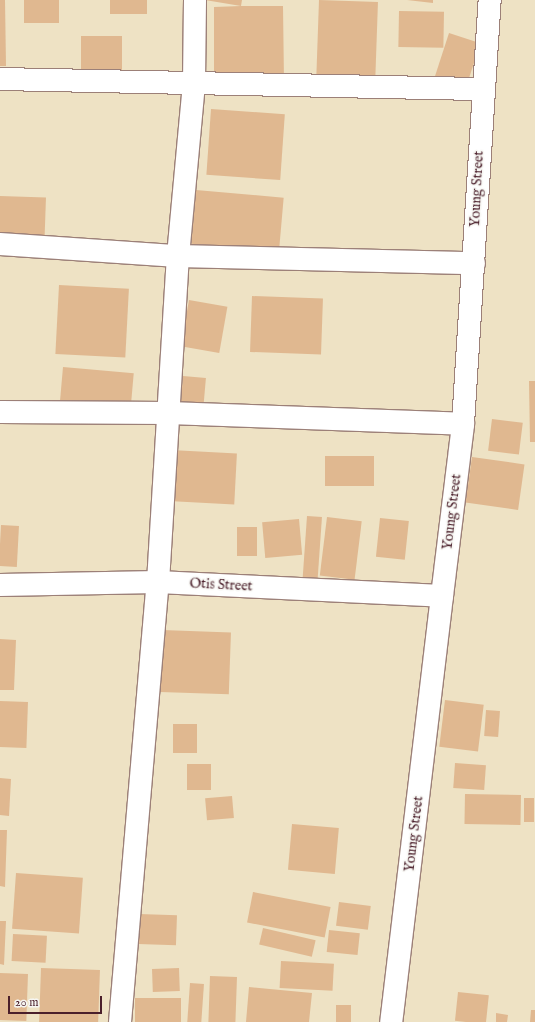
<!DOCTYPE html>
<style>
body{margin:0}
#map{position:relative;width:535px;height:1022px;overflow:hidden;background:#eee2c4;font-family:"IM FELL English",serif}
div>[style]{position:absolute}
.building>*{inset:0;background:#e0b890;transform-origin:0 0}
.roads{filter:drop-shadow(1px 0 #9c8078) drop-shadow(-1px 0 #9c8078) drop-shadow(0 1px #9c8078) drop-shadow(0 -1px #9c8078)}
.street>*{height:22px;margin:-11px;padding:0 11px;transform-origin:11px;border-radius:11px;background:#fff}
.secondary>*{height:22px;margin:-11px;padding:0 11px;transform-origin:11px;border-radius:11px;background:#fff}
span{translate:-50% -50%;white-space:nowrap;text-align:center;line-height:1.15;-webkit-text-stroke:3px #f6f6f2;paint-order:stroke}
.street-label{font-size:14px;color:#4a1f2b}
.scale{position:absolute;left:8px;top:996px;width:94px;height:18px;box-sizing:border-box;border:2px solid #4a1f2b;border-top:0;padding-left:5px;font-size:12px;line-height:14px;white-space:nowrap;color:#4a1f2b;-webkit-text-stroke:3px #f6f6f2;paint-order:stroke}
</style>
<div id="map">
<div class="building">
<div style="clip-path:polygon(0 0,5px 0,6px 66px,0 66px)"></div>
<div style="left:24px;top:0;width:35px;height:23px"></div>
<div style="left:110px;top:0;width:37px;height:14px"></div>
<div style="clip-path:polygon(205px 0,242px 0,241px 6px,283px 6px,284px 81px,214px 82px,214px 7px,241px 6px)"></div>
<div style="left:319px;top:0;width:59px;height:80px;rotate:2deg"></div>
<div style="clip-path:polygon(407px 0,433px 0,433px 3px)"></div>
<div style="left:399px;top:11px;width:45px;height:36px;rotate:1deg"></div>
<div style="left:449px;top:33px;width:33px;height:48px;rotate:18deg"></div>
<div style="left:81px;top:36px;width:41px;height:42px"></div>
<div style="left:211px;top:109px;width:74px;height:66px;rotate:4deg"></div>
<div style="left:196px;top:190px;width:88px;height:54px;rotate:5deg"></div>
<div style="left:0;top:196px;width:46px;height:43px;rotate:2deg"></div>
<div style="left:59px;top:285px;width:70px;height:69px;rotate:3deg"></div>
<div style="left:252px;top:296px;width:71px;height:56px;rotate:2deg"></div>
<div style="left:189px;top:300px;width:39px;height:47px;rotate:10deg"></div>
<div style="left:63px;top:367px;width:71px;height:35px;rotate:5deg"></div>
<div style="left:183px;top:376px;width:23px;height:32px;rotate:5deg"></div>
<div style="clip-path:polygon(529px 381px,535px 381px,535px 442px,530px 442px)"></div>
<div style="left:492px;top:419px;width:31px;height:32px;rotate:7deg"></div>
<div style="left:171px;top:450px;width:66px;height:51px;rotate:3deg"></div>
<div style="left:325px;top:456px;width:49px;height:30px"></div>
<div style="left:472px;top:457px;width:53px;height:46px;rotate:8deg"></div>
<div style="left:307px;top:516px;width:15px;height:71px;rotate:4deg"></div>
<div style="left:327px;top:517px;width:35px;height:59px;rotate:7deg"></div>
<div style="left:380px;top:518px;width:29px;height:39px;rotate:6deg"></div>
<div style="left:299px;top:519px;width:36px;height:37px;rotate:85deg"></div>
<div style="left:1px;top:525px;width:18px;height:41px;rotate:3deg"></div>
<div style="left:237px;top:527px;width:20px;height:29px"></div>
<div style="left:162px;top:630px;width:69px;height:62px;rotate:2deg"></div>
<div style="clip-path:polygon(0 639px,16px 640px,14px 690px,0 690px)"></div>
<div style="left:445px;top:700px;width:39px;height:47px;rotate:7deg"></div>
<div style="left:0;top:701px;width:28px;height:46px;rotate:2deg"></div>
<div style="left:486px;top:710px;width:14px;height:26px;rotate:4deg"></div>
<div style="left:173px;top:724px;width:24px;height:29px"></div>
<div style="left:455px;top:763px;width:31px;height:25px;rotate:4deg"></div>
<div style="left:187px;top:764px;width:24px;height:26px"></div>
<div style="clip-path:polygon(0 778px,11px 779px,9px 816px,0 815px)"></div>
<div style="left:465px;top:794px;width:56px;height:30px;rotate:1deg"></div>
<div style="left:232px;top:796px;width:22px;height:27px;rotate:85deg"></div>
<div style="left:524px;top:798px;width:10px;height:24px"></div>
<div style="left:292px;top:824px;width:47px;height:46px;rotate:5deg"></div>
<div style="clip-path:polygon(0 830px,7px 830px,5px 887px,0 886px)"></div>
<div style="left:16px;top:873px;width:67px;height:56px;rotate:4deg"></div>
<div style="left:253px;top:892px;width:79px;height:31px;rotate:11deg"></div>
<div style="left:339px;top:902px;width:32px;height:24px;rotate:7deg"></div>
<div style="left:139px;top:914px;width:38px;height:30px;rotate:2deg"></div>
<div style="clip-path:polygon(0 921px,6px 921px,4px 965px,0 964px)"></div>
<div style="left:263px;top:928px;width:54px;height:17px;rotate:13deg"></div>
<div style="left:329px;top:930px;width:31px;height:22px;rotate:6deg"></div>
<div style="left:13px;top:934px;width:34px;height:27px;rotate:3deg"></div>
<div style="left:281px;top:961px;width:53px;height:27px;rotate:3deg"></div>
<div style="left:41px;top:968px;width:59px;height:54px;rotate:2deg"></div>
<div style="left:179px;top:968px;width:23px;height:27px;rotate:88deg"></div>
<div style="left:0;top:973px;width:28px;height:47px;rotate:2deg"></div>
<div style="left:210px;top:976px;width:27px;height:46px;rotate:2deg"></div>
<div style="left:190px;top:983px;width:14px;height:39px;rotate:4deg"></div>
<div style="clip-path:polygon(249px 987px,312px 993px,309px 1022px,246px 1022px)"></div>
<div style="left:458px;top:992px;width:31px;height:29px;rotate:6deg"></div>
<div style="left:135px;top:998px;width:46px;height:24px"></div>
<div style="left:336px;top:1005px;width:15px;height:17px"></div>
<div style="clip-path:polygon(531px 1010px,535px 1010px,535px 1022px,530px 1022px)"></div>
<div style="clip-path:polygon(496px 1013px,508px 1015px,507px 1022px,496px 1022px)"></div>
</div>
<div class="roads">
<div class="street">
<div style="left:0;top:79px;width:482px;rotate:1.2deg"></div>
<div style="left:0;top:244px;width:178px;rotate:3.9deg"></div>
<div style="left:178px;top:256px;width:296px;rotate:1.4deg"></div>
<div style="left:0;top:412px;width:169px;rotate:0.3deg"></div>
<div style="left:169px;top:413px;width:294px;rotate:2.1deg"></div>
<div style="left:442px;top:596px;width:173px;rotate:-83deg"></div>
<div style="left:463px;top:424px;width:425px;rotate:-86.4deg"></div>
<div style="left:120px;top:1022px;width:442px;rotate:-85.1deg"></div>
<div style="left:158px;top:582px;width:327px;rotate:-86.5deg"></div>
<div style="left:178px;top:256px;width:175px;rotate:-84.7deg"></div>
<div style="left:194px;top:82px;width:82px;rotate:-89.3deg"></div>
</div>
<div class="secondary">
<div style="left:0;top:585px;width:158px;rotate:-1.1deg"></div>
<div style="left:158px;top:582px;width:284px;rotate:2.8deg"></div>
<div style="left:442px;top:596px;width:429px;rotate:96.8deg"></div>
</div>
</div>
<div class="street-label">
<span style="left:477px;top:189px;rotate:-87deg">Young Street</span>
<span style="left:452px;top:512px;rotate:-83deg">Young Street</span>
<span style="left:221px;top:585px;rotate:3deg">Otis Street</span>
<span style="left:414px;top:834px;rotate:-83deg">Young Street</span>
</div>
<div class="scale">20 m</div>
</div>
